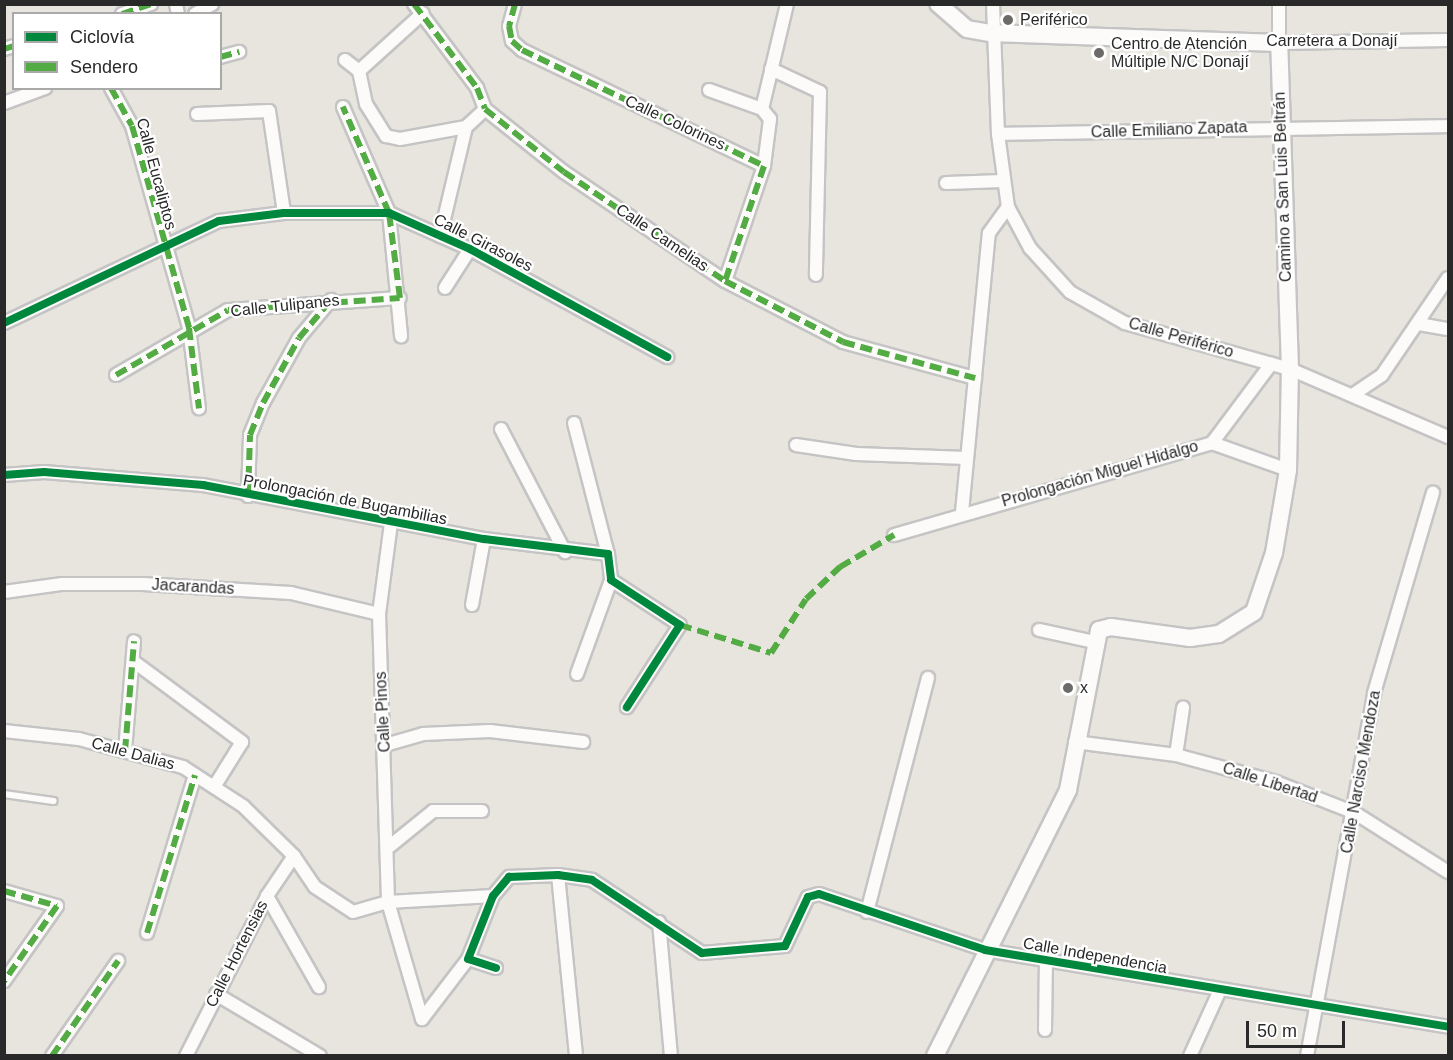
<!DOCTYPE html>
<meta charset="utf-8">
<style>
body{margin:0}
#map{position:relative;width:1453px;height:1060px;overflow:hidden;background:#e8e5de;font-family:Arial,sans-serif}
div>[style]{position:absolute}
.roads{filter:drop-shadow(2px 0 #c5c4c4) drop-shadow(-2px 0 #c5c4c4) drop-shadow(0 2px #c5c4c4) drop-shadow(0 -2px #c5c4c4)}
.service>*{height:6px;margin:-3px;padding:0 3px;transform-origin:3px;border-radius:3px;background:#fcfbfa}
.minor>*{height:12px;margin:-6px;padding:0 6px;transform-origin:6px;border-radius:6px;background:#fcfbfa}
.secondary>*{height:16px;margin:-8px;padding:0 8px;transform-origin:8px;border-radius:8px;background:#fcfbfa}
.quiet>*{height:6px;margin-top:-3px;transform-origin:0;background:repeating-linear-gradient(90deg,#53ab44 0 12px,transparent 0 18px)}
.cycleway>*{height:8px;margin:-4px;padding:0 4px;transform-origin:4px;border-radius:4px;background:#00873e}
.dots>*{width:16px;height:16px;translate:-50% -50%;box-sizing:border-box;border:3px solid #fff;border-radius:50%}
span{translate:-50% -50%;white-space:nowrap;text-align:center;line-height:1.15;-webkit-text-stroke:4.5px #fff;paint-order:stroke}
.poi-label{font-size:16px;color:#292929}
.left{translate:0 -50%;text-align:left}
.street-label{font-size:16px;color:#292929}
.frame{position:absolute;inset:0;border:6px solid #292929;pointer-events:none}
.legend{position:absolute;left:12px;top:12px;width:210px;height:78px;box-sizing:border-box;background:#fff;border:2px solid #a9a9a9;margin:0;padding:8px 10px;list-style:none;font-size:18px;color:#292929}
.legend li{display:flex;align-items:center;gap:12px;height:30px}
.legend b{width:30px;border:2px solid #a9a9a9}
.scale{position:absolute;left:1246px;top:1021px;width:99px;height:27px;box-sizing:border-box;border:3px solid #292929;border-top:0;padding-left:8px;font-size:18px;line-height:21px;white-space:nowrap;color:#292929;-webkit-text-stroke:4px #fff;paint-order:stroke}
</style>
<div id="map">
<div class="roads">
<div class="service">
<div style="left:4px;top:794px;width:50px;rotate:8deg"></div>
</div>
<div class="minor">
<div style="left:176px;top:4px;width:10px;rotate:79deg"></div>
<div style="left:414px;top:4px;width:105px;rotate:53.1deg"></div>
<div style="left:477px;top:88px;width:22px;rotate:69deg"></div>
<div style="left:485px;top:109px;width:101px;rotate:38.6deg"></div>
<div style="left:564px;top:172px;width:194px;rotate:34.1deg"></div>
<div style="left:725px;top:281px;width:133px;rotate:27.3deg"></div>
<div style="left:843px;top:342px;width:137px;rotate:15.3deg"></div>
<div style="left:515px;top:4px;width:23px;rotate:105deg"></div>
<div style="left:509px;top:26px;width:15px;rotate:79deg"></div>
<div style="left:512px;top:41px;width:13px;rotate:42deg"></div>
<div style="left:522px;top:50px;width:268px;rotate:25.6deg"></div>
<div style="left:764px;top:166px;width:121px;rotate:108.7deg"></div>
<div style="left:993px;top:4px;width:130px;rotate:87.8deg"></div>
<div style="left:998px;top:134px;width:74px;rotate:82.2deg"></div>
<div style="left:1008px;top:207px;width:47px;rotate:61.8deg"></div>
<div style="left:1030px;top:248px;width:59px;rotate:47.7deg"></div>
<div style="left:1070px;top:292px;width:63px;rotate:29.4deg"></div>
<div style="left:1125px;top:323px;width:171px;rotate:15.6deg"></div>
<div style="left:1290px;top:369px;width:172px;rotate:23.3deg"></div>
<div style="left:1279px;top:4px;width:39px;rotate:90deg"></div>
<div style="left:1279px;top:43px;width:169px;rotate:-1deg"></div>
<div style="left:122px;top:14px;width:31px;rotate:-19deg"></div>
<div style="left:195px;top:14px;width:20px;rotate:-30deg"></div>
<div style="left:4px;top:49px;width:10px;rotate:-17deg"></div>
<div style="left:220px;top:57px;width:20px;rotate:-15deg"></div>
<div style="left:345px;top:60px;width:18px;rotate:38deg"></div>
<div style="left:359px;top:71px;width:34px;rotate:78deg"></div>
<div style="left:366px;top:104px;width:38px;rotate:58deg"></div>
<div style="left:386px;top:136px;width:14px;rotate:12deg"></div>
<div style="left:400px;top:139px;width:67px;rotate:-10.3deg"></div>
<div style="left:466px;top:127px;width:26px;rotate:-43deg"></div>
<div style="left:771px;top:69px;width:54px;rotate:25.1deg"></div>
<div style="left:820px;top:92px;width:183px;rotate:91.3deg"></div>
<div style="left:359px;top:71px;width:86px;rotate:-42.2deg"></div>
<div style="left:111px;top:88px;width:43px;rotate:61.1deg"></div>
<div style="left:132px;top:126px;width:210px;rotate:74.2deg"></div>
<div style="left:189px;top:328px;width:81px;rotate:82.9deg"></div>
<div style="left:709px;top:90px;width:56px;rotate:19.7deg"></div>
<div style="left:762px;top:109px;width:13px;rotate:51deg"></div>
<div style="left:770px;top:119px;width:47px;rotate:97.3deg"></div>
<div style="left:4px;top:103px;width:44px;rotate:-20.1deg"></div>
<div style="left:343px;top:107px;width:116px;rotate:66.5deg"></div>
<div style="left:389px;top:213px;width:124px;rotate:84.4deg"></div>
<div style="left:762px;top:109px;width:108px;rotate:-76.6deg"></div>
<div style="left:197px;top:114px;width:72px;rotate:-2.4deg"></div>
<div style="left:269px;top:111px;width:103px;rotate:81.6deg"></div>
<div style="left:998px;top:134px;width:450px;rotate:-1deg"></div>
<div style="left:946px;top:183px;width:57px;rotate:-2deg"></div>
<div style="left:440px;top:236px;width:112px;rotate:-76.6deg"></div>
<div style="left:445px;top:288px;width:46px;rotate:-57.3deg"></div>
<div style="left:4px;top:323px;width:238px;rotate:-25.4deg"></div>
<div style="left:219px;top:221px;width:65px;rotate:-7deg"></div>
<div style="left:284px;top:213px;width:105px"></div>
<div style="left:389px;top:213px;width:89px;rotate:24deg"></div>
<div style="left:470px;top:249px;width:225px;rotate:28.7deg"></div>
<div style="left:1419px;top:324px;width:29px;rotate:10deg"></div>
<div style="left:116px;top:375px;width:129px;rotate:-30.1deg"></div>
<div style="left:228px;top:310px;width:172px;rotate:-4deg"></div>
<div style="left:1354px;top:394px;width:34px;rotate:-34deg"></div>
<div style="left:1382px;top:375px;width:117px;rotate:-55.8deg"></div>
<div style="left:574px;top:423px;width:135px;rotate:75.5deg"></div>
<div style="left:501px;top:429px;width:139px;rotate:62.5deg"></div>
<div style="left:1212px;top:443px;width:81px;rotate:19.6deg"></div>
<div style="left:796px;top:445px;width:61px;rotate:8.5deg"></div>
<div style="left:856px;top:454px;width:111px;rotate:2.1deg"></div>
<div style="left:4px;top:475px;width:40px;rotate:-4.3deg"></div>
<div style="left:44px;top:472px;width:160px;rotate:4.7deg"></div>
<div style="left:203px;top:485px;width:286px;rotate:10.9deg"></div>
<div style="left:484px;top:539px;width:125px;rotate:6.9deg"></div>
<div style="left:608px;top:554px;width:26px;rotate:83deg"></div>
<div style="left:611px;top:580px;width:82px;rotate:33.1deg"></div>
<div style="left:680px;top:625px;width:98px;rotate:122.9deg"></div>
<div style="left:248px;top:496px;width:61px;rotate:-88.1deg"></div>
<div style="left:250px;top:435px;width:35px;rotate:-68deg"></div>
<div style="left:263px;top:403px;width:74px;rotate:-61deg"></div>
<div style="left:299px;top:338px;width:50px;rotate:-49.9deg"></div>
<div style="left:962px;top:512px;width:280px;rotate:-84.5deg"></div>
<div style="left:989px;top:233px;width:32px;rotate:-54deg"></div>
<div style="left:391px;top:523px;width:92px;rotate:97.5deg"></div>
<div style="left:379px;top:614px;width:288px;rotate:88.2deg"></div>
<div style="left:388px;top:902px;width:122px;rotate:73.8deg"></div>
<div style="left:894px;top:535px;width:331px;rotate:-16.1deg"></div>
<div style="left:1212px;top:443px;width:99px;rotate:-53.2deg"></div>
<div style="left:4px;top:592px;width:59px;rotate:-7.9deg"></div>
<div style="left:62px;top:584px;width:81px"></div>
<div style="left:143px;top:584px;width:148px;rotate:3.5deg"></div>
<div style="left:291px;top:593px;width:90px;rotate:13.4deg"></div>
<div style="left:472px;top:605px;width:67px;rotate:-79.7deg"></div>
<div style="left:1039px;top:630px;width:56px;rotate:12.3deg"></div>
<div style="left:133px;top:661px;width:136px;rotate:36.6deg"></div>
<div style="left:242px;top:742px;width:53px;rotate:121.9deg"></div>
<div style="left:577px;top:674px;width:100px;rotate:-70.1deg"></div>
<div style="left:4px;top:731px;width:75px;rotate:6.1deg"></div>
<div style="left:79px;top:739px;width:108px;rotate:15.1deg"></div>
<div style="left:183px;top:767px;width:72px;rotate:33deg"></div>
<div style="left:243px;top:806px;width:71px;rotate:44.4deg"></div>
<div style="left:294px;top:856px;width:37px;rotate:56deg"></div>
<div style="left:315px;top:887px;width:45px;rotate:33.3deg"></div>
<div style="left:353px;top:912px;width:36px;rotate:-16deg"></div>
<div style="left:388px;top:902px;width:105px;rotate:-3.3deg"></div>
<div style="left:1075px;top:742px;width:102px;rotate:7.3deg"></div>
<div style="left:1176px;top:755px;width:104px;rotate:15.1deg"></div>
<div style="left:1276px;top:782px;width:85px;rotate:21.4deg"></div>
<div style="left:1355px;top:813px;width:110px;rotate:32.4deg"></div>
<div style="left:385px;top:745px;width:40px;rotate:-16deg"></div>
<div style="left:423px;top:734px;width:67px;rotate:-2.6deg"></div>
<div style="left:490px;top:731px;width:94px;rotate:6.7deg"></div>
<div style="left:125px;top:751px;width:110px;rotate:-85.3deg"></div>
<div style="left:1176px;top:755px;width:48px;rotate:-81.5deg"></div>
<div style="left:390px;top:846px;width:55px;rotate:-39.1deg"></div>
<div style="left:433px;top:811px;width:49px"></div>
<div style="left:558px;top:875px;width:182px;rotate:84.3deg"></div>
<div style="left:4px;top:891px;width:55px;rotate:15.8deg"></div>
<div style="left:57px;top:906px;width:92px;rotate:125.2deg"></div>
<div style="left:267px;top:896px;width:105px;rotate:60.3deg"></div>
<div style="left:867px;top:912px;width:242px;rotate:-75.4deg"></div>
<div style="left:659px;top:922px;width:135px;rotate:84.9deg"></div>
<div style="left:147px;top:933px;width:165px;rotate:-73.1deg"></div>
<div style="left:496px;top:968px;width:29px;rotate:-162deg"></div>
<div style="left:468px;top:959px;width:68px;rotate:-68.4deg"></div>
<div style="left:493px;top:896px;width:25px;rotate:-50deg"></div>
<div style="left:509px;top:877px;width:49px;rotate:-2.3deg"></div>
<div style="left:558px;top:875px;width:34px;rotate:8deg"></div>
<div style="left:592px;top:880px;width:132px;rotate:33.6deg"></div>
<div style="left:702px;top:953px;width:83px;rotate:-4.8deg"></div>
<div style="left:785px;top:946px;width:54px;rotate:-64.9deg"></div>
<div style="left:808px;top:897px;width:11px;rotate:-15deg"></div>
<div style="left:819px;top:894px;width:175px;rotate:18.6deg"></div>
<div style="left:985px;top:950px;width:469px;rotate:9.4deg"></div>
<div style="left:216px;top:994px;width:121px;rotate:30.8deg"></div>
<div style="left:422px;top:1019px;width:76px;rotate:-52.5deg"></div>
<div style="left:1045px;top:1030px;width:69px;rotate:-89.2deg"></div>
<div style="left:52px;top:1056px;width:116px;rotate:-55.2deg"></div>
<div style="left:186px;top:1056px;width:179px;rotate:-63.1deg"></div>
<div style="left:267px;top:896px;width:48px;rotate:-56deg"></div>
<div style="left:1190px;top:1056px;width:70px;rotate:-65.6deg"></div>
<div style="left:1307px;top:1056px;width:369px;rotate:-79.5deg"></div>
<div style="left:1374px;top:693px;width:209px;rotate:-73.6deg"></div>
</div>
<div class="secondary">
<div style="left:935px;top:1056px;width:297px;rotate:-63.4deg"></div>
<div style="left:1068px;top:790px;width:163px;rotate:-79deg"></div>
<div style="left:1099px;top:630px;width:12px;rotate:-14deg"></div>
<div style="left:1111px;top:627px;width:80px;rotate:7.9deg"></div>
<div style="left:1190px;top:638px;width:29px;rotate:-8deg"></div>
<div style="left:1219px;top:634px;width:41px;rotate:-32.2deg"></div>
<div style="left:1254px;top:612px;width:62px;rotate:-71.3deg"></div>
<div style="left:1274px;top:553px;width:84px;rotate:-80.4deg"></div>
<div style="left:1288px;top:470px;width:101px;rotate:-88.9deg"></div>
<div style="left:1290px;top:369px;width:326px;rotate:-91.9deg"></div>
<div style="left:1279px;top:43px;width:289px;rotate:-178deg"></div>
<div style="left:990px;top:33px;width:23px;rotate:-170deg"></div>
<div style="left:967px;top:29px;width:38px;rotate:-139deg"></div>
</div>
</div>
<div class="quiet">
<div style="left:414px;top:4px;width:105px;rotate:53.1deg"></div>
<div style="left:477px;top:88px;width:22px;rotate:69deg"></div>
<div style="left:485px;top:109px;width:101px;rotate:38.6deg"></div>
<div style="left:564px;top:172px;width:194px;rotate:34.1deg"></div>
<div style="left:725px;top:281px;width:133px;rotate:27.3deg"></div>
<div style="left:843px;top:342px;width:137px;rotate:15.3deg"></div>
<div style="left:515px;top:4px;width:23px;rotate:105deg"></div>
<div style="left:509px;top:26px;width:15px;rotate:79deg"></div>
<div style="left:512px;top:41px;width:13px;rotate:42deg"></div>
<div style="left:522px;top:50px;width:268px;rotate:25.6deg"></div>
<div style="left:764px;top:166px;width:121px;rotate:108.7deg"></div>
<div style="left:122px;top:14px;width:31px;rotate:-19deg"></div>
<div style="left:4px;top:49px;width:10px;rotate:-17deg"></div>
<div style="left:220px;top:57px;width:20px;rotate:-15deg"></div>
<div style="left:111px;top:88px;width:43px;rotate:61.1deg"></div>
<div style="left:132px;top:126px;width:210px;rotate:74.2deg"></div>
<div style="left:189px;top:328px;width:81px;rotate:82.9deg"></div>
<div style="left:116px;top:375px;width:129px;rotate:-30.1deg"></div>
<div style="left:228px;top:310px;width:172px;rotate:-4deg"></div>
<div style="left:400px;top:298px;width:86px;rotate:-97.4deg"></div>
<div style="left:389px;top:213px;width:116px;rotate:-113.5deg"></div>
<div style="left:248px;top:496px;width:61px;rotate:-88.1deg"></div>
<div style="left:250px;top:435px;width:35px;rotate:-68deg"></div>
<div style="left:263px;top:403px;width:74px;rotate:-61deg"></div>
<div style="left:299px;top:338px;width:50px;rotate:-49.9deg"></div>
<div style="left:680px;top:625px;width:95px;rotate:17.1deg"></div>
<div style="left:771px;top:653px;width:64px;rotate:-57.1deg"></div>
<div style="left:806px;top:599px;width:47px;rotate:-43.3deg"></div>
<div style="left:840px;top:567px;width:63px;rotate:-30.7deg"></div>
<div style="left:125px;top:751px;width:110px;rotate:-85.3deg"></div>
<div style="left:4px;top:891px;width:55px;rotate:15.8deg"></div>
<div style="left:57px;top:906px;width:92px;rotate:125.2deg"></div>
<div style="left:147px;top:933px;width:165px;rotate:-73.1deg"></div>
<div style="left:52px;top:1056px;width:116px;rotate:-55.2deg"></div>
</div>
<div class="cycleway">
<div style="left:4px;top:323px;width:238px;rotate:-25.4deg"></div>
<div style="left:219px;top:221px;width:65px;rotate:-7deg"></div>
<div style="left:284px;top:213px;width:105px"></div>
<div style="left:389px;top:213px;width:89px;rotate:24deg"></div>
<div style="left:470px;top:249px;width:225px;rotate:28.7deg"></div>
<div style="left:4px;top:475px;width:40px;rotate:-4.3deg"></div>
<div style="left:44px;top:472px;width:160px;rotate:4.7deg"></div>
<div style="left:203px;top:485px;width:286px;rotate:10.9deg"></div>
<div style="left:484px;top:539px;width:125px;rotate:6.9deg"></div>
<div style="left:608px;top:554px;width:26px;rotate:83deg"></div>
<div style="left:611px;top:580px;width:82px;rotate:33.1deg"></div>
<div style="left:680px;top:625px;width:98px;rotate:122.9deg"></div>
<div style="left:496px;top:968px;width:29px;rotate:-162deg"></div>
<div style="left:468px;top:959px;width:68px;rotate:-68.4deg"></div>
<div style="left:493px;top:896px;width:25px;rotate:-50deg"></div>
<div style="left:509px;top:877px;width:49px;rotate:-2.3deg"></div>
<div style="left:558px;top:875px;width:34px;rotate:8deg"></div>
<div style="left:592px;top:880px;width:132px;rotate:33.6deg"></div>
<div style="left:702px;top:953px;width:83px;rotate:-4.8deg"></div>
<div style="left:785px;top:946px;width:54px;rotate:-64.9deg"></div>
<div style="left:808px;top:897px;width:11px;rotate:-15deg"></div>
<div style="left:819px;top:894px;width:175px;rotate:18.6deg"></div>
<div style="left:985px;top:950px;width:469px;rotate:9.4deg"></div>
</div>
<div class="dots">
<div style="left:1008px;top:20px;background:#6c6b68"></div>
<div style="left:1099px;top:53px;background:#6c6b68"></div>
<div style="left:1068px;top:688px;background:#6c6b68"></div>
</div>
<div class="poi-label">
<span class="left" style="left:1020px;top:20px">Periférico</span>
<span class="left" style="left:1111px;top:53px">Centro de Atención<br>Múltiple N/C Donají</span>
<span class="left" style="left:1080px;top:688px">x</span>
</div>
<div class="street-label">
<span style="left:1332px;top:41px">Carretera a Donají</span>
<span style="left:675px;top:123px;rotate:25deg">Calle Colorines</span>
<span style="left:1169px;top:130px;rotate:-2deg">Calle Emiliano Zapata</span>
<span style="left:156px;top:174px;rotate:75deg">Calle Eucaliptos</span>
<span style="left:1283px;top:187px;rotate:-92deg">Camino a San Luis Beltrán</span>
<span style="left:662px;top:238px;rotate:34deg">Calle Camelias</span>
<span style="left:483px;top:243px;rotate:27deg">Calle Girasoles</span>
<span style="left:285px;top:306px;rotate:-6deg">Calle Tulipanes</span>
<span style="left:1181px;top:338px;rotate:16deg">Calle Periférico</span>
<span style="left:1100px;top:474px;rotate:-16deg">Prolongación Miguel Hidalgo</span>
<span style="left:345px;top:500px;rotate:11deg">Prolongación de Bugambilias</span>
<span style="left:193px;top:587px;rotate:3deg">Jacarandas</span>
<span style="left:383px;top:712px;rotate:-93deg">Calle Pinos</span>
<span style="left:133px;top:754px;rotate:15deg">Calle Dalias</span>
<span style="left:1361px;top:772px;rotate:-80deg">Calle Narciso Mendoza</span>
<span style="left:1270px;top:783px;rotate:18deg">Calle Libertad</span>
<span style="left:237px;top:954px;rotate:-63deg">Calle Hortensias</span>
<span style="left:1095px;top:956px;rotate:10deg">Calle Independencia</span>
</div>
<div class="frame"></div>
<ul class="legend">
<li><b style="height:8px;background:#00873e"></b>Ciclovía</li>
<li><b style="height:8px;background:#53ab44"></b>Sendero</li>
</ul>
<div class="scale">50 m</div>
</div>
